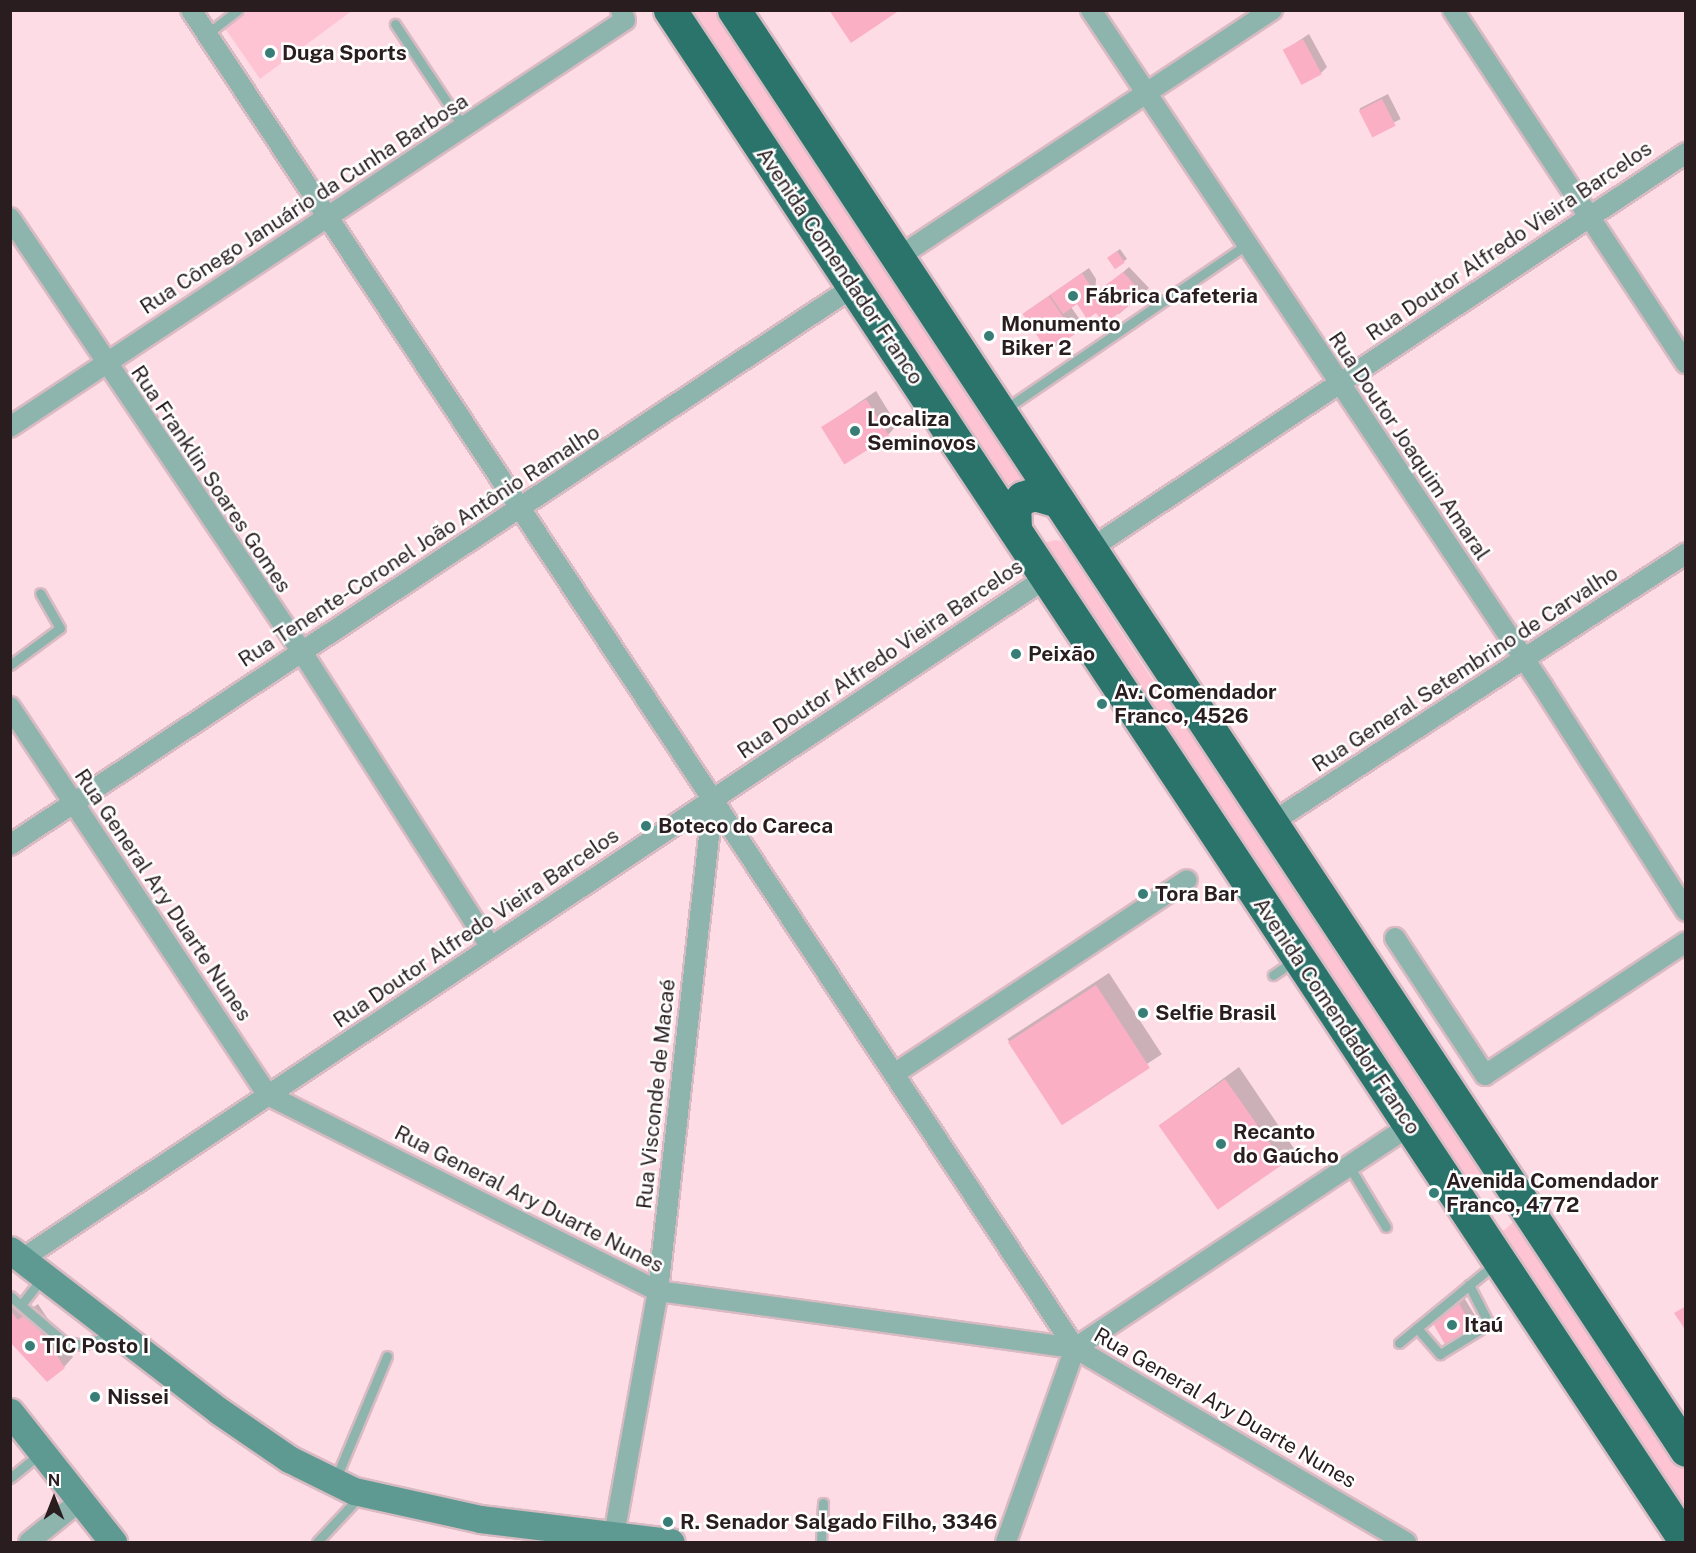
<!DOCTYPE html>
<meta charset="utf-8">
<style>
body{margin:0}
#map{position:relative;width:1696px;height:1553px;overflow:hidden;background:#fedce5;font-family:"Public Sans",sans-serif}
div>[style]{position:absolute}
.green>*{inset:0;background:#ffc4d4}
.shadow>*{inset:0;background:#0003;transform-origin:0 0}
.building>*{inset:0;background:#fbafc5;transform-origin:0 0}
.roads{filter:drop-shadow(2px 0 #d8bac2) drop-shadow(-2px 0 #d8bac2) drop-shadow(0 2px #d8bac2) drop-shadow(0 -2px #d8bac2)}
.lane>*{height:9px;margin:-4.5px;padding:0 4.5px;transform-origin:4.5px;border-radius:4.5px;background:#8eb4ae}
.street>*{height:20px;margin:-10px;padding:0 10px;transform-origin:10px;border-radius:10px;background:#8eb4ae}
.secondary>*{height:27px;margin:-13.5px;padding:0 13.5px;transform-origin:13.5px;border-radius:13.5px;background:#5f9a92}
.highway>*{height:33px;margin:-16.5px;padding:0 16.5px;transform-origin:16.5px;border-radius:16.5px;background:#2a746c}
.dots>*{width:16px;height:16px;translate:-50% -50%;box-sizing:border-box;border:3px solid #fff;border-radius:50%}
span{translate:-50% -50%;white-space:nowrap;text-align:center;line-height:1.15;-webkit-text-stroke:5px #fff;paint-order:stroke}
.poi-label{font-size:21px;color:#291d20;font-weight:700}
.left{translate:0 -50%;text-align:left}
.street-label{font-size:21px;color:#291d20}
.frame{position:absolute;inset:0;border:12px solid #291d20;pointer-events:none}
.north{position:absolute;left:24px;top:1469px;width:60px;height:60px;-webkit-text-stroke:4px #fff;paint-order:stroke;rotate:0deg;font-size:16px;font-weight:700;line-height:24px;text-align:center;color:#291d20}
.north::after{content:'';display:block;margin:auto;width:21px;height:27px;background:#291d20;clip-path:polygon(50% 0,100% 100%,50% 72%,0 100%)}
</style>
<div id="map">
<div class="green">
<div style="clip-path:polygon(353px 10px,260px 79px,224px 27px,248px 11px)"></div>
<div style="clip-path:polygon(685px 11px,722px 11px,1030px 482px,1012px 481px,1003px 489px)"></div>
<div style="clip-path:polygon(1055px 540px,1062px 541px,1158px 688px,1218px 766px,1492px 1179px,1486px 1186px,1469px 1190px,1044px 543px)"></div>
<div style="clip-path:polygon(1518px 1218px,1685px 1471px,1685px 1526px,1494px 1229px,1504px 1230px)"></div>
</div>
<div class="shadow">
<div style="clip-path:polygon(1309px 34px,1327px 67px,1321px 73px,1285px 50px)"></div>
<div style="left:1388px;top:94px;width:28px;height:32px;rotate:63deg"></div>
<div style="clip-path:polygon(1120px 249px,1127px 259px,1115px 267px,1112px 255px)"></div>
<div style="clip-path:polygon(1129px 267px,1149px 288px,1119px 314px,1078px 302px,1071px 307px,1083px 324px,1074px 333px,1024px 313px,1089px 268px,1096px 279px,1095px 297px)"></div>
<div style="clip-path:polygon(876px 391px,897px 425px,888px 435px,823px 427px)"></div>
<div style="left:1109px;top:973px;width:97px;height:121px;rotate:57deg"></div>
<div style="clip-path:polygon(1239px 1067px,1295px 1150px,1283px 1163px,1160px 1125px)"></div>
<div style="clip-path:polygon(10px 1290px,28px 1311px,38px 1304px,73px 1357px,64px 1367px,10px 1339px)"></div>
<div style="clip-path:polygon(1463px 1296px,1479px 1322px,1473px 1328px,1433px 1321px)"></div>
</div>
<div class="building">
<div style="clip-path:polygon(829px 10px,900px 10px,851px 43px)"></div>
<div style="left:1303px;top:39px;width:40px;height:23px;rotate:62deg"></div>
<div style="left:1382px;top:99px;width:30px;height:26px;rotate:63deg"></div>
<div style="left:1117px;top:251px;width:14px;height:12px;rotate:56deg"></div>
<div style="clip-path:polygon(1123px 272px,1144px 295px,1104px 324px,1096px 313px,1087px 319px,1077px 304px,1063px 314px,1050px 295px,1082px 273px,1095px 293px)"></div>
<div style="left:1049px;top:296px;width:46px;height:32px;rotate:56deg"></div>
<div style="left:866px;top:399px;width:44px;height:53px;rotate:58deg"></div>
<div style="left:1096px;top:985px;width:99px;height:105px;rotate:57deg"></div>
<div style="left:1225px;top:1079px;width:103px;height:81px;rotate:55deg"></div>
<div style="clip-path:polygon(1457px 1300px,1474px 1330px,1447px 1348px,1431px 1320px)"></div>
<div style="clip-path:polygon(1686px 1306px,1686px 1331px,1674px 1313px)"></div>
<div style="clip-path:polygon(10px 1310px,18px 1320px,28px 1312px,65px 1368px,47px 1382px,10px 1342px)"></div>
</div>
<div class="roads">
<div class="lane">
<div style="left:395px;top:24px;width:125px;rotate:56.4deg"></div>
<div style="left:207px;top:34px;width:39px;rotate:-38deg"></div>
<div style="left:1004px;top:410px;width:293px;rotate:-34.3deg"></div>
<div style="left:10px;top:665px;width:62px;rotate:-36.5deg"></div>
<div style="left:60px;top:628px;width:40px;rotate:-119.7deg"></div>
<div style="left:1273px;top:975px;width:25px;rotate:-34deg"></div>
<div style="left:1349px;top:1166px;width:71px;rotate:58.8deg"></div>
<div style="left:10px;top:1296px;width:70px;rotate:40.3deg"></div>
<div style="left:63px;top:1341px;width:19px;rotate:12deg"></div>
<div style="left:82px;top:1345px;width:32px;rotate:-18deg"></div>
<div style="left:21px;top:1305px;width:34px;rotate:-52deg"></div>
<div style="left:1417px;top:1328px;width:35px;rotate:49deg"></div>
<div style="left:1440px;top:1354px;width:57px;rotate:-31.5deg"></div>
<div style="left:1489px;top:1324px;width:44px;rotate:-117.1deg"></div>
<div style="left:1399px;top:1343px;width:124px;rotate:-39.5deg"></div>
<div style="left:10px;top:1478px;width:38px;rotate:-39deg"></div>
<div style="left:336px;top:1478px;width:132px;rotate:-67.3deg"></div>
<div style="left:317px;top:1542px;width:64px;rotate:-46.9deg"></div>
<div style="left:821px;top:1542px;width:39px;rotate:-87deg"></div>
</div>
<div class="street">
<div style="left:191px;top:10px;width:1604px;rotate:56.55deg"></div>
<div style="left:1091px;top:10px;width:814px;rotate:56.27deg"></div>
<div style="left:1543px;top:687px;width:266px;rotate:57.4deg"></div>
<div style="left:1453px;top:10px;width:423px;rotate:56.6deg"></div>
<div style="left:10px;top:218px;width:523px;rotate:56.07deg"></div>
<div style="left:302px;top:652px;width:350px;rotate:57.4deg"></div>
<div style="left:897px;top:258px;width:450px;rotate:-33.5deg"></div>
<div style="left:10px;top:427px;width:737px;rotate:-33.5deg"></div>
<div style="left:625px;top:20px;width:11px;rotate:-112deg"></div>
<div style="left:1090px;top:549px;width:716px;rotate:-33.6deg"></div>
<div style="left:10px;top:707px;width:466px;rotate:56.4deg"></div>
<div style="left:268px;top:1095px;width:436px;rotate:26.7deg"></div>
<div style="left:658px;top:1291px;width:421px;rotate:7.8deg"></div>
<div style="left:1075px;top:1348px;width:384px;rotate:30.4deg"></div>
<div style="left:1271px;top:823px;width:495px;rotate:-33deg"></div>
<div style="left:10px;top:845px;width:1011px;rotate:-33.5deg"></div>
<div style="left:1395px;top:938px;width:164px;rotate:56.7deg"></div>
<div style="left:1485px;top:1075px;width:241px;rotate:-33.5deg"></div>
<div style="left:894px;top:1074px;width:351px;rotate:-33.5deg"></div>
<div style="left:22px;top:1259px;width:1230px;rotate:-33.63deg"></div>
<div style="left:29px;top:1542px;width:65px;rotate:-38.8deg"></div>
<div style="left:606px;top:1542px;width:11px;rotate:-41deg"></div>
<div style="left:614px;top:1535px;width:248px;rotate:-79.8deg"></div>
<div style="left:658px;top:1291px;width:495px;rotate:-83.6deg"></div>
<div style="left:1006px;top:1542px;width:206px;rotate:-70.4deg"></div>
<div style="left:1075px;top:1348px;width:401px;rotate:-33.6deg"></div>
</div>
<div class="secondary">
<div style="left:10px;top:1250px;width:264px;rotate:37.6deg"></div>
<div style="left:219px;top:1411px;width:85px;rotate:34.4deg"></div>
<div style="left:289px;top:1459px;width:72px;rotate:26.2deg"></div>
<div style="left:354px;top:1491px;width:129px;rotate:12.5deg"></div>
<div style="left:480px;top:1519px;width:192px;rotate:6.9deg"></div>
<div style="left:10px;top:1412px;width:166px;rotate:51.6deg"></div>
</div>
<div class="highway">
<div style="left:670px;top:10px;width:1838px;rotate:56.45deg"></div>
<div style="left:734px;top:10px;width:1726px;rotate:56.53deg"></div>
<div style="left:1015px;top:530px;width:23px;rotate:-92deg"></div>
<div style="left:1014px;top:507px;width:12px;rotate:-48deg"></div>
<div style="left:1022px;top:498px;width:13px;rotate:-18deg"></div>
<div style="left:1034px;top:494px;width:25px;rotate:16deg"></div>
</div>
</div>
<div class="dots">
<div style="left:270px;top:53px;background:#387e76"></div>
<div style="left:1073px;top:296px;background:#387e76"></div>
<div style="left:989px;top:336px;background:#387e76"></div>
<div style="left:855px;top:431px;background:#387e76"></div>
<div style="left:1016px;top:654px;background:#387e76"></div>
<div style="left:1102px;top:704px;background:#387e76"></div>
<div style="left:646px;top:826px;background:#387e76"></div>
<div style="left:1143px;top:894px;background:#387e76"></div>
<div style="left:1143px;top:1013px;background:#387e76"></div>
<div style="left:1221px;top:1144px;background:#387e76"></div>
<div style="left:1434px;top:1193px;background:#387e76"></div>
<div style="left:1452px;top:1325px;background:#387e76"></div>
<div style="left:30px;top:1346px;background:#387e76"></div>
<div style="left:95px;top:1397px;background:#387e76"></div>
<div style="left:668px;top:1522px;background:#387e76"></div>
</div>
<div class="poi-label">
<span class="left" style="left:282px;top:53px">Duga Sports</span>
<span class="left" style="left:1085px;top:296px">Fábrica Cafeteria</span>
<span class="left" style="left:1001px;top:336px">Monumento<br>Biker 2</span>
<span class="left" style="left:867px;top:431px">Localiza<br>Seminovos</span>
<span class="left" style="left:1028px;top:654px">Peixão</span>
<span class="left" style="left:1114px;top:704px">Av. Comendador<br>Franco, 4526</span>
<span class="left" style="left:658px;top:826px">Boteco do Careca</span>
<span class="left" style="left:1155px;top:894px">Tora Bar</span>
<span class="left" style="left:1155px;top:1013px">Selfie Brasil</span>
<span class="left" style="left:1233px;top:1144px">Recanto<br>do Gaúcho</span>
<span class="left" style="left:1446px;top:1193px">Avenida Comendador<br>Franco, 4772</span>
<span class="left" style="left:1464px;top:1325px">Itaú</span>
<span class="left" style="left:42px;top:1346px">TIC Posto I</span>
<span class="left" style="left:107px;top:1397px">Nissei</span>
<span class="left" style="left:680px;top:1522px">R. Senador Salgado Filho, 3346</span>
</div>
<div class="street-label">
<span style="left:304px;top:204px;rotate:-33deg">Rua Cônego Januário da Cunha Barbosa</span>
<span style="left:1509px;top:241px;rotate:-34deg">Rua Doutor Alfredo Vieira Barcelos</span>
<span style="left:840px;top:266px;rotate:56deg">Avenida Comendador Franco</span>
<span style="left:1409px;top:446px;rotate:56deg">Rua Doutor Joaquim Amaral</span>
<span style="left:211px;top:479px;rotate:56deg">Rua Franklin Soares Gomes</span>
<span style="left:419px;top:546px;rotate:-33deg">Rua Tenente-Coronel João Antônio Ramalho</span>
<span style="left:880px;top:659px;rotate:-34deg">Rua Doutor Alfredo Vieira Barcelos</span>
<span style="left:1465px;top:669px;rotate:-33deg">Rua General Setembrino de Carvalho</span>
<span style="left:163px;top:895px;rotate:56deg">Rua General Ary Duarte Nunes</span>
<span style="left:476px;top:928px;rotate:-34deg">Rua Doutor Alfredo Vieira Barcelos</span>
<span style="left:1337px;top:1016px;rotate:56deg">Avenida Comendador Franco</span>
<span style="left:656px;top:1094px;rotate:-84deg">Rua Visconde de Macaé</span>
<span style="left:529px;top:1199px;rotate:27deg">Rua General Ary Duarte Nunes</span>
<span style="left:1225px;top:1408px;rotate:30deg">Rua General Ary Duarte Nunes</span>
</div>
<div class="frame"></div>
<div class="north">N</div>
</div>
